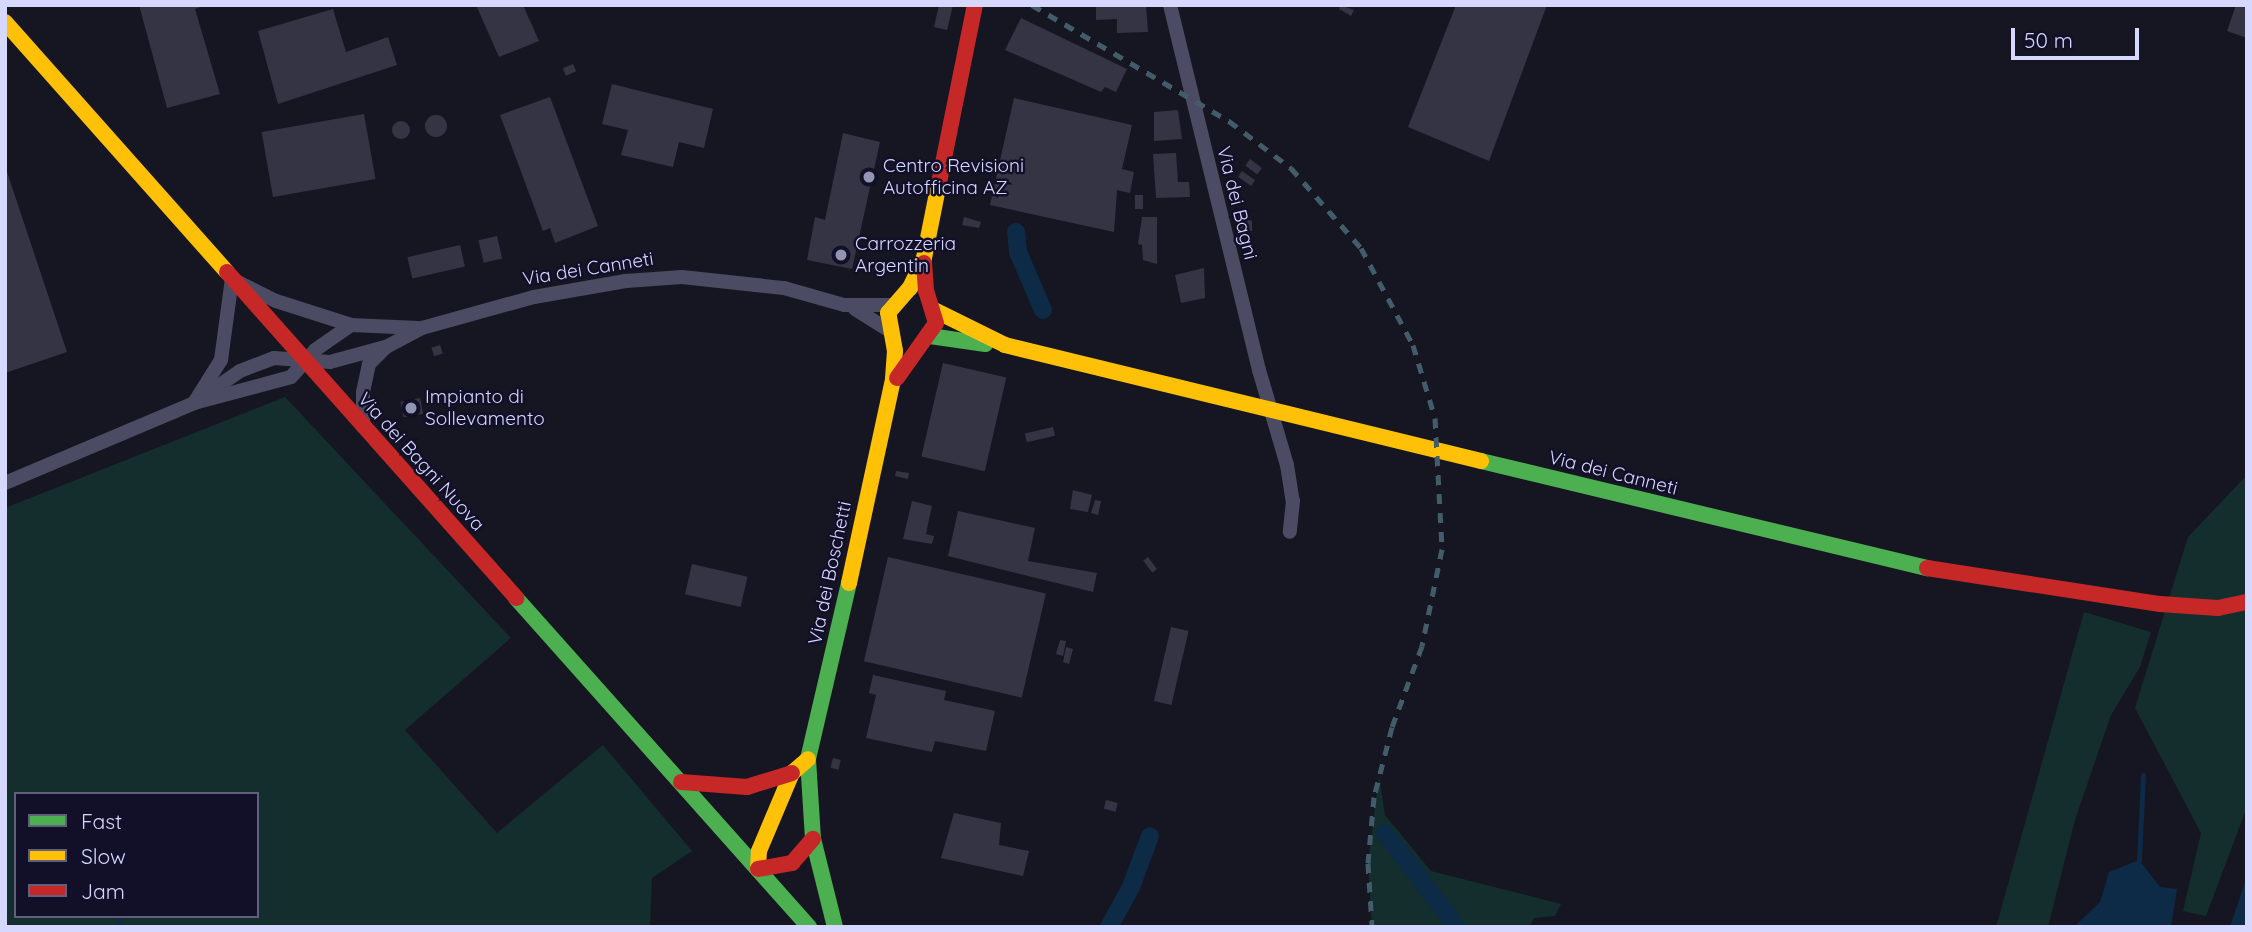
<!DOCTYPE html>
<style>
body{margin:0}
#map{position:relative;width:2252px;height:932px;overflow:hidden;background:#161622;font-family:Quicksand,sans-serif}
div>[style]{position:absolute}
.green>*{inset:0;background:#132e2c}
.water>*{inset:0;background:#0d2a47}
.stream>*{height:5px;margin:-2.5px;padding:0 2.5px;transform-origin:2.5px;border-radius:2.5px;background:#0d2a47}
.canal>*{height:18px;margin:-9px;padding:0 9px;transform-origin:9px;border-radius:9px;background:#0d2a47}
.building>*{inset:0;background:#343444;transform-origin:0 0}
.round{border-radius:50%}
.street>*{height:14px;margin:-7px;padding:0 7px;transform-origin:7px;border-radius:7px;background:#4b4c63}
.fast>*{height:16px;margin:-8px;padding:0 8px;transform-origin:8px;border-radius:8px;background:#4caf50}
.slow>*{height:16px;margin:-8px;padding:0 8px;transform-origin:8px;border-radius:8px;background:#ffc107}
.jam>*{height:16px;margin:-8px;padding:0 8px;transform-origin:8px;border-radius:8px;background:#c62828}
.rail>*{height:5px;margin-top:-2.5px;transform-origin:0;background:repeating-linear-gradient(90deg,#425d69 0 10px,transparent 0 19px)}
.dots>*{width:19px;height:19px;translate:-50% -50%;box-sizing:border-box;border:4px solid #111028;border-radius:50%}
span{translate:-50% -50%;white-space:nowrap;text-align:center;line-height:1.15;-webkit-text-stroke:5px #111028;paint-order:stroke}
.poi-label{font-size:19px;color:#d7d8ff}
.left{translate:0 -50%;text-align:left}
.street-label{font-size:19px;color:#d7d8ff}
.frame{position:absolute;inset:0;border:7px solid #d7d8ff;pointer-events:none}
.legend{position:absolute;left:14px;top:792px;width:245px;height:126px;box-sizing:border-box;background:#111028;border:2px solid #60607e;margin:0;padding:9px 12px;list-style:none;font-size:21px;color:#d7d8ff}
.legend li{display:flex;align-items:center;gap:14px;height:35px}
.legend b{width:35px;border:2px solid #60607e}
.scale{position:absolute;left:2011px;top:28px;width:128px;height:32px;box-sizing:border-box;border:4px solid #d7d8ff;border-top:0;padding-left:9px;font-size:21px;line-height:24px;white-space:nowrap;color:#d7d8ff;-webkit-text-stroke:5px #111028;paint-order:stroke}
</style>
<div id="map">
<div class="green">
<div style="clip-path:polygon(evenodd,285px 397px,511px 638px,405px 730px,497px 833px,603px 745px,692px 851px,652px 878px,650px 927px,5px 927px,5px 508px,285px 397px,16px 794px,257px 794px,257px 916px,16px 916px,16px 794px)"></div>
<div style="clip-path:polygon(2247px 475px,2247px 807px,2206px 916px,2183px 911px,2201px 833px,2135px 708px,2188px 537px)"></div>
<div style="clip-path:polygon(2084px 612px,2151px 632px,2140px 667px,2111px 715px,2075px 820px,2048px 927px,1996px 927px)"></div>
<div style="clip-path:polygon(1379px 776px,1385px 815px,1431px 871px,1561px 904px,1555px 916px,1534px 918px,1529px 927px,1372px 927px,1368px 863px)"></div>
</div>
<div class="water">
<div style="clip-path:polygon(2139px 860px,2160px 887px,2177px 889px,2171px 927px,2074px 927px,2100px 902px,2109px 872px)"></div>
<div style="clip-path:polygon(2247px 876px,2247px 927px,2230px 927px)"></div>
</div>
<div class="stream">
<div style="left:2139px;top:860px;width:85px;rotate:-87.3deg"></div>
<div style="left:118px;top:927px;width:11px;rotate:-80deg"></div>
</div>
<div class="canal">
<div style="left:1016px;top:232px;width:20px;rotate:84deg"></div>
<div style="left:1018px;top:252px;width:63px;rotate:66.7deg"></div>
<div style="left:1385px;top:833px;width:118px;rotate:52.5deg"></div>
<div style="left:1109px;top:927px;width:46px;rotate:-61.2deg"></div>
<div style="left:1131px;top:887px;width:54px;rotate:-69.6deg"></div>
</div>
<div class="building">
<div style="clip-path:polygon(139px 5px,206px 5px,195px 9px,220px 94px,167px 108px)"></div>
<div style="clip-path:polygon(476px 5px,523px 5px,539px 41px,499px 57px)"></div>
<div style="clip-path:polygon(939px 5px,953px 5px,947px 30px,934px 27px)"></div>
<div style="clip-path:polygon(1096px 5px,1146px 5px,1148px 32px,1117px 33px,1117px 19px,1096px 20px)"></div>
<div style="clip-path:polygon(1340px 5px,1354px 10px,1351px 16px,1339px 9px)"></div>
<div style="clip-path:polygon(1456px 5px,1547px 5px,1489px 161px,1408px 127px)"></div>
<div style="clip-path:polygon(2236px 5px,2247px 5px,2247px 38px,2227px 31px)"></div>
<div style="clip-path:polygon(333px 9px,346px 52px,388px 37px,397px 65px,278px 104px,258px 31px)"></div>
<div style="clip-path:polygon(1021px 18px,1127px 69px,1116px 92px,1105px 87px,1101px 92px,1005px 50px)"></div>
<div style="left:573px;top:64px;width:8px;height:11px;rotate:67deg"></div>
<div style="clip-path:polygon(612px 84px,713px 109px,704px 148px,679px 142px,673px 167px,621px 155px,628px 130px,602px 124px)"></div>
<div style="clip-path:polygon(550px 97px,598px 226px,555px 243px,550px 228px,543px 231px,500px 115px)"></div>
<div style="clip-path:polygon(1014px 98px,1132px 125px,1122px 169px,1134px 172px,1130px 193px,1117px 190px,1114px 232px,990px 205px)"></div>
<div style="clip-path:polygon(1178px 110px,1182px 139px,1154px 141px,1154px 112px)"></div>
<div style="left:364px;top:114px;width:66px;height:104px;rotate:80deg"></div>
<div class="round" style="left:425px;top:115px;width:22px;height:22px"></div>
<div class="round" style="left:392px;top:121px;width:18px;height:18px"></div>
<div style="clip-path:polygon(843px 133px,880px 142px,852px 269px,807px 260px,815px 217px,825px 220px)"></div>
<div style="clip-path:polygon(1176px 153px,1178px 182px,1189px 182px,1190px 197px,1156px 198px,1153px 154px)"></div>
<div style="left:1250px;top:159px;width:15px;height:8px;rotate:37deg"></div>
<div style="clip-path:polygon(5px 166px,67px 352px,5px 373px)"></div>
<div style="left:1242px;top:171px;width:16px;height:7px;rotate:35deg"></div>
<div style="left:1135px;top:195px;width:8px;height:14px"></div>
<div style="clip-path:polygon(1238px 216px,1252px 221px,1252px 231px,1237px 231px)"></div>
<div style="clip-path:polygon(964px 217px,981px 222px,979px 228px,962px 225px)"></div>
<div style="clip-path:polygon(1142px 217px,1157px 217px,1157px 264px,1143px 260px,1142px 245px,1138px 244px)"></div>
<div style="left:497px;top:236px;width:23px;height:19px;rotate:77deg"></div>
<div style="left:460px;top:245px;width:22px;height:54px;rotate:77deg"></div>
<div style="clip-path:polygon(1204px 268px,1205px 298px,1181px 303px,1175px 275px)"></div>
<div style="left:440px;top:345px;width:9px;height:9px;rotate:72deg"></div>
<div style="left:943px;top:363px;width:65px;height:96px;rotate:13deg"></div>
<div style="left:420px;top:398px;width:16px;height:20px;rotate:79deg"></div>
<div style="left:1053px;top:427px;width:9px;height:29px;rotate:77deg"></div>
<div style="clip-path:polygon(896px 471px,909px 473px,908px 479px,895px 476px)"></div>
<div style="clip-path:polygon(1073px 490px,1092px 495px,1088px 512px,1070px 509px)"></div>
<div style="clip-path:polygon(1095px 500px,1101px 501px,1098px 515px,1091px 513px)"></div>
<div style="clip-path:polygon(912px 501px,932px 506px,926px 534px,934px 536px,932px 544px,903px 539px)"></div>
<div style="clip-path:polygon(958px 511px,1035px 528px,1028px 561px,1097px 573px,1093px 592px,948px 556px)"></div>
<div style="left:888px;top:557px;width:162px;height:107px;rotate:13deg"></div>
<div style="left:1148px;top:557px;width:15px;height:6px;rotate:53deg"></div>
<div style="left:692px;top:564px;width:57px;height:31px;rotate:13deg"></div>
<div style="left:1171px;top:627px;width:18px;height:76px;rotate:13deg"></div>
<div style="clip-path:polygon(1060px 640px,1066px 641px,1063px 656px,1056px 654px)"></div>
<div style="clip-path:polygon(1066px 647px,1073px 649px,1069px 664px,1063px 662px)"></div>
<div style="clip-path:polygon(873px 675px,946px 691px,944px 700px,995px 711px,986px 751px,935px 741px,932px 752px,866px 738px,876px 695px,869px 693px)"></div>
<div style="left:833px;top:758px;width:8px;height:10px;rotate:14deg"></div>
<div style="left:1106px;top:800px;width:12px;height:9px;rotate:14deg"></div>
<div style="clip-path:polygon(954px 813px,1001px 823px,999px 845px,1029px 851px,1023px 876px,941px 858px)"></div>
</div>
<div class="street">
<div style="left:1170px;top:5px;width:376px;rotate:76.3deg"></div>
<div style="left:1259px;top:370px;width:99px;rotate:73.6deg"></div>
<div style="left:1287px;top:465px;width:36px;rotate:81deg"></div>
<div style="left:1293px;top:501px;width:31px;rotate:96deg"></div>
<div style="left:855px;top:309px;width:40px;rotate:32deg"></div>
<div style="left:201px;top:398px;width:47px;rotate:-34.7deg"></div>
<div style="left:240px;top:371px;width:36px;rotate:-21deg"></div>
<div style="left:274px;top:358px;width:56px;rotate:4.1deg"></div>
<div style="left:330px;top:362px;width:57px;rotate:-15.3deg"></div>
<div style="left:194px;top:403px;width:51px;rotate:-57.9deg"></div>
<div style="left:221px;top:360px;width:82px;rotate:-82.3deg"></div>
<div style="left:232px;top:279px;width:49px;rotate:26.6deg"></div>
<div style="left:276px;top:301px;width:79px;rotate:17.7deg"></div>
<div style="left:351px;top:325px;width:67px;rotate:2.6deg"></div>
<div style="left:363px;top:427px;width:35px;rotate:-90deg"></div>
<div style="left:363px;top:392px;width:29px;rotate:-78deg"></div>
<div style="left:369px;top:364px;width:24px;rotate:-45deg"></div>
<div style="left:386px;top:347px;width:41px;rotate:-27.8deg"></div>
<div style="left:422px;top:328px;width:116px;rotate:-15.5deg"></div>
<div style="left:534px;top:297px;width:93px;rotate:-9.9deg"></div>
<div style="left:626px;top:281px;width:56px;rotate:-4.1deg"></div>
<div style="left:682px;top:277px;width:103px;rotate:6.2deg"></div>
<div style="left:784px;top:288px;width:62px;rotate:15.8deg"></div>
<div style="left:844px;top:305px;width:48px"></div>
<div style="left:5px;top:483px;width:205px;rotate:-22.9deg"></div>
<div style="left:194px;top:403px;width:100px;rotate:-15deg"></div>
<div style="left:291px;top:377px;width:36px;rotate:-48deg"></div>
<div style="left:315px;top:350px;width:44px;rotate:-34.8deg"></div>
</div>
<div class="fast">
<div style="left:930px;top:336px;width:56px;rotate:8.3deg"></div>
<div style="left:1481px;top:461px;width:459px;rotate:13.5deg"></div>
<div style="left:516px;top:598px;width:441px;rotate:48.3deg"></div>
<div style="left:835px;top:927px;width:91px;rotate:-104deg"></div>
<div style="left:813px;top:839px;width:80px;rotate:-93.6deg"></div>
<div style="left:808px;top:759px;width:181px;rotate:-76.9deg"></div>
</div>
<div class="slow">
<div style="left:5px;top:22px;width:334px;rotate:48.4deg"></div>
<div style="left:934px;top:310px;width:79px;rotate:26.2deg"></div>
<div style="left:1005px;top:345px;width:490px;rotate:13.7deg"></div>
<div style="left:849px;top:583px;width:209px;rotate:-77.8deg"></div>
<div style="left:893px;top:379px;width:28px;rotate:-86deg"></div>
<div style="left:895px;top:351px;width:39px;rotate:-100deg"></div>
<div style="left:888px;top:313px;width:33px;rotate:-49deg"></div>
<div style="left:910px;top:288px;width:33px;rotate:-65deg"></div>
<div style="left:924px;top:258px;width:76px;rotate:-78.7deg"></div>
<div style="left:758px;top:869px;width:18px;rotate:-87deg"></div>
<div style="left:759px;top:851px;width:85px;rotate:-67.1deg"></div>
<div style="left:792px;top:773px;width:21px;rotate:-41deg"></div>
</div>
<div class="jam">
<div style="left:939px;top:183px;width:182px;rotate:-78.6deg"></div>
<div style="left:227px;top:272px;width:436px;rotate:48.4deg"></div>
<div style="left:897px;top:378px;width:67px;rotate:-54.7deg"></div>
<div style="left:936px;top:323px;width:34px;rotate:-107deg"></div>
<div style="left:926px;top:291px;width:28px;rotate:-94deg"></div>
<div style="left:1927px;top:568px;width:236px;rotate:8.8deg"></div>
<div style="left:2160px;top:604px;width:58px;rotate:3.9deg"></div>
<div style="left:2218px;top:608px;width:30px;rotate:-12deg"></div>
<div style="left:681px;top:782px;width:66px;rotate:4.3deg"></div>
<div style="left:747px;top:787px;width:47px;rotate:-17.3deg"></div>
<div style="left:758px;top:869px;width:35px;rotate:-10deg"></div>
<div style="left:792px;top:863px;width:32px;rotate:-49deg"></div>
</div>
<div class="rail">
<div style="left:1032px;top:5px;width:229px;rotate:30.5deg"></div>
<div style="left:1229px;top:121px;width:78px;rotate:37.2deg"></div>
<div style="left:1291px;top:168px;width:106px;rotate:48.8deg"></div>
<div style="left:1361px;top:248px;width:110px;rotate:61.8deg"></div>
<div style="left:1413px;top:345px;width:76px;rotate:73.2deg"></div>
<div style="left:1435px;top:418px;width:131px;rotate:86.9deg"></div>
<div style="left:1442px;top:549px;width:99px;rotate:101.7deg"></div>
<div style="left:1422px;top:646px;width:86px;rotate:110.3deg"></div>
<div style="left:1392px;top:727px;width:72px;rotate:104.4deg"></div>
<div style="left:1374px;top:797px;width:66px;rotate:95.2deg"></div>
<div style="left:1368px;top:863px;width:64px;rotate:86.4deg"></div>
</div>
<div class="dots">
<div style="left:869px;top:177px;background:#9394b2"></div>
<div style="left:841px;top:255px;background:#9394b2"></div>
<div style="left:411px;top:408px;background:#9394b2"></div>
</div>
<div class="poi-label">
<span class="left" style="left:883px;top:177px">Centro Revisioni<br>Autofficina AZ</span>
<span class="left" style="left:855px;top:255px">Carrozzeria<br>Argentin</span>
<span class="left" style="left:425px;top:408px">Impianto di<br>Sollevamento</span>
</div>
<div class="street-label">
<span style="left:1237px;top:203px;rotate:76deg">Via dei Bagni</span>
<span style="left:588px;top:269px;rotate:-9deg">Via dei Canneti</span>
<span style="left:421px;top:462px;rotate:48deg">Via dei Bagni Nuova</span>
<span style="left:1613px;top:473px;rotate:14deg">Via dei Canneti</span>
<span style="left:830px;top:573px;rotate:-78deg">Via dei Boschetti</span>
</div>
<div class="frame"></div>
<ul class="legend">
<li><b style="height:9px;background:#4caf50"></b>Fast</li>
<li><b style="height:9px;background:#ffc107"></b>Slow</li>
<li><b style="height:9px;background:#c62828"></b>Jam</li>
</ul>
<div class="scale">50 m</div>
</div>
